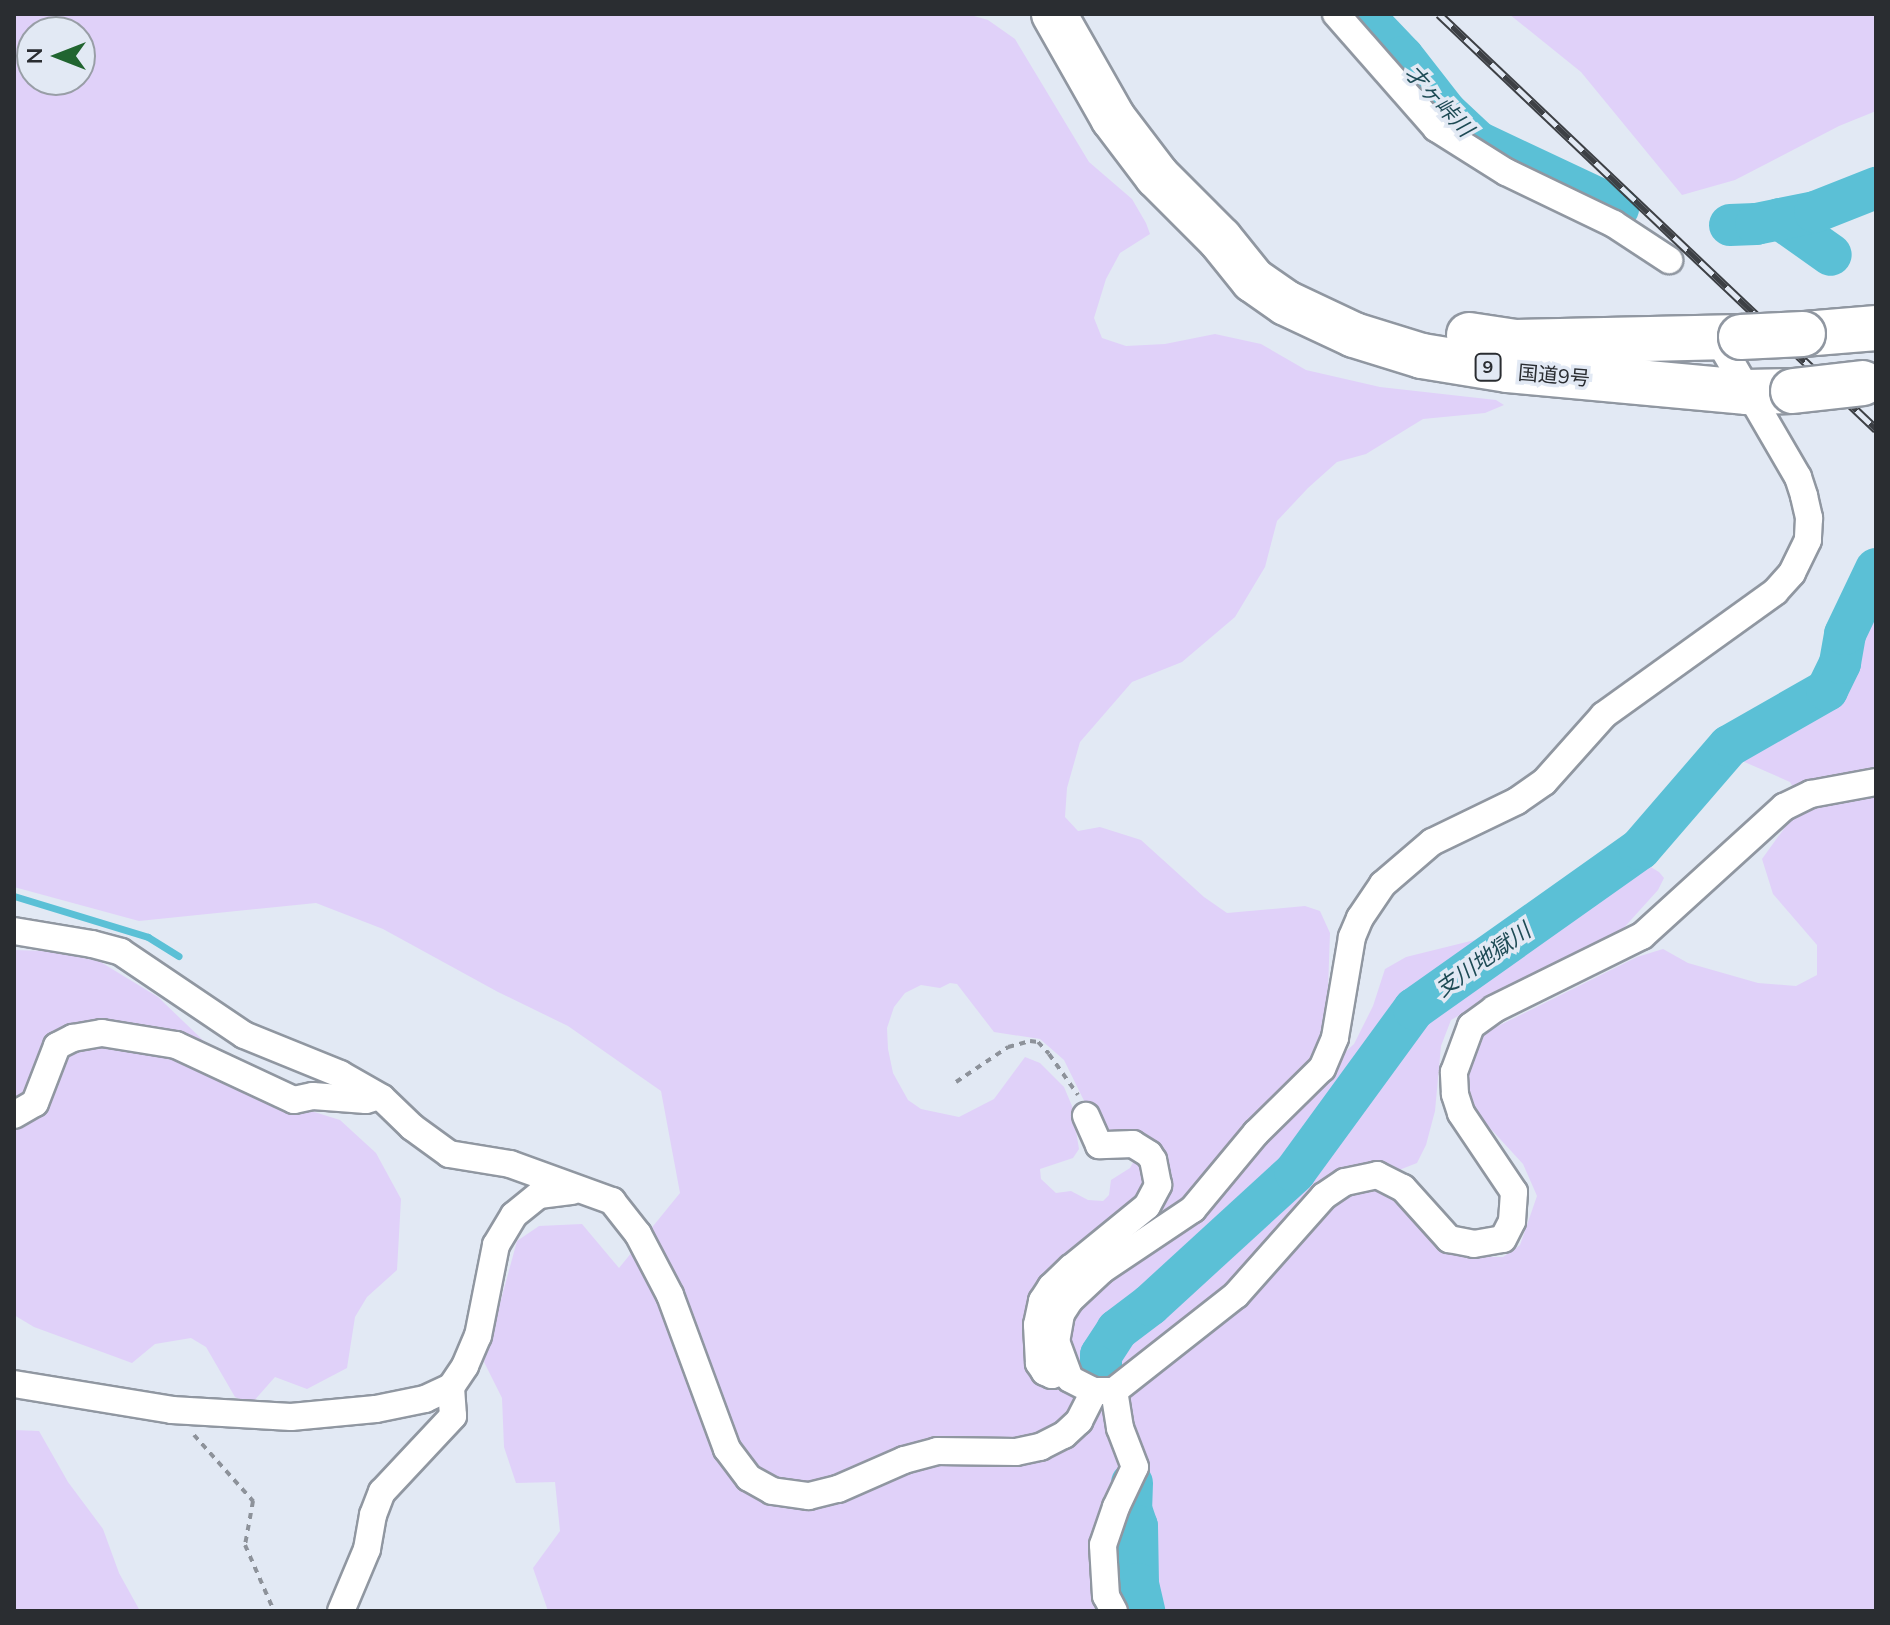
<!DOCTYPE html>
<meta charset="utf-8">
<style>
body{margin:0}
#map{position:relative;width:1890px;height:1625px;overflow:hidden;background:#e2e9f4;font-family:Mulish,"Noto Sans JP",sans-serif}
div>[style]{position:absolute}
.green>*{inset:0;background:#e0d1f9}
.stream>*{height:7px;margin:-3.5px;padding:0 3.5px;transform-origin:3.5px;border-radius:3.5px;background:#5bc0d6}
.river>*{height:42px;margin:-21px;padding:0 21px;transform-origin:21px;border-radius:21px;background:#5bc0d6}
.path>*{height:4px;margin-top:-2px;transform-origin:0;background:repeating-linear-gradient(90deg,#8d929a 0 6px,transparent 0 12px)}
.roads{filter:drop-shadow(2px 0 #9097a1) drop-shadow(-2px 0 #9097a1) drop-shadow(0 2px #9097a1) drop-shadow(0 -2px #9097a1)}
.street>*{height:26px;margin:-13px;padding:0 13px;transform-origin:13px;border-radius:13px;background:#fff}
.highway>*{height:44px;margin:-22px;padding:0 22px;transform-origin:22px;border-radius:22px;background:#fff}
.rail>*{height:9px;margin-top:-4.5px;transform-origin:0;background:repeating-linear-gradient(90deg,#e2e9f4 0 18px,#3d4045 0 36px);box-sizing:border-box;border-block:2px solid #3d4045}
.bridges{filter:drop-shadow(2px 0 #9097a1) drop-shadow(-2px 0 #9097a1) drop-shadow(0 2px #9097a1) drop-shadow(0 -2px #9097a1)}
.highway-bridge>*{height:44px;margin:-22px;padding:0 22px;transform-origin:22px;border-radius:22px;background:#fff}
span{translate:-50% -50%;white-space:nowrap;text-align:center;line-height:1.15;-webkit-text-stroke:7px #e2e9f4;paint-order:stroke}
.shield-label span{padding:2px 6px;background:#e2e9f4;border:2px solid;border-radius:6px;-webkit-text-stroke-width:0}
.shield-label{font-size:18px;color:#2a2d31;font-weight:700}
.street-label{font-size:20px;color:#2a2d31}
.water-label{font-size:22px;color:#1e4b55;font-style:italic}
.frame{position:absolute;inset:0;border:16px solid #2a2d31;pointer-events:none}
.north{position:absolute;left:16px;top:16px;width:80px;height:80px;box-sizing:border-box;background:#e2e9f4;border:2px solid #989ea6;border-radius:50%;rotate:270deg;font-size:22px;font-weight:700;line-height:32px;text-align:center;color:#2a2d31}
.north::after{content:'';display:block;margin:auto;width:28px;height:36px;background:#216530;clip-path:polygon(50% 0,100% 100%,50% 72%,0 100%)}
</style>
<div id="map">
<div class="green">
<div style="clip-path:polygon(evenodd,14px 14px,967px 14px,988px 20px,1015px 39px,1089px 162px,1132px 199px,1146px 223px,1150px 234px,1120px 253px,1106px 279px,1094px 318px,1102px 338px,1126px 346px,1165px 344px,1215px 334px,1261px 344px,1306px 370px,1380px 387px,1496px 400px,1504px 405px,1485px 413px,1423px 419px,1366px 454px,1337px 462px,1308px 488px,1277px 521px,1265px 567px,1235px 617px,1182px 662px,1132px 682px,1080px 742px,1067px 788px,1065px 817px,1078px 831px,1100px 827px,1141px 840px,1204px 897px,1227px 913px,1305px 906px,1320px 911px,1330px 933px,1327px 1017px,1339px 1058px,1354px 1044px,1373px 1006px,1385px 969px,1406px 957px,1507px 932px,1564px 909px,1602px 880px,1632px 867px,1649px 866px,1659px 872px,1664px 878px,1658px 890px,1621px 931px,1532px 974px,1451px 1020px,1441px 1046px,1435px 1111px,1426px 1145px,1417px 1163px,1394px 1172px,1402px 1199px,1438px 1246px,1470px 1257px,1503px 1257px,1520px 1245px,1537px 1196px,1523px 1164px,1479px 1116px,1466px 1089px,1468px 1061px,1482px 1034px,1637px 957px,1663px 949px,1688px 963px,1758px 983px,1796px 986px,1817px 975px,1817px 945px,1773px 894px,1762px 859px,1796px 812px,1796px 793px,1790px 782px,1740px 760px,1734px 750px,1743px 742px,1839px 687px,1852px 633px,1876px 583px,1876px 1611px,548px 1611px,533px 1568px,560px 1531px,555px 1482px,516px 1483px,504px 1447px,502px 1398px,484px 1362px,517px 1241px,539px 1226px,582px 1224px,619px 1268px,680px 1193px,661px 1091px,568px 1026px,498px 992px,383px 929px,316px 903px,139px 921px,14px 887px,14px 14px,32px 32px,80px 32px,80px 80px,32px 80px,32px 32px,14px 14px,950px 983px,957px 984px,994px 1032px,1040px 1039px,1064px 1060px,1092px 1117px,1135px 1159px,1130px 1168px,1111px 1180px,1109px 1195px,1103px 1201px,1088px 1200px,1071px 1191px,1056px 1193px,1041px 1179px,1040px 1169px,1073px 1158px,1079px 1149px,1072px 1106px,1064px 1087px,1040px 1063px,1025px 1057px,994px 1099px,959px 1117px,921px 1109px,908px 1100px,893px 1073px,888px 1049px,887px 1028px,894px 1007px,905px 993px,921px 985px,940px 988px,950px 983px)"></div>
<div style="clip-path:polygon(1509px 14px,1876px 14px,1876px 111px,1839px 126px,1735px 180px,1682px 195px,1581px 72px)"></div>
<div style="clip-path:polygon(14px 950px,46px 951px,99px 961px,158px 997px,209px 1046px,246px 1070px,279px 1101px,340px 1120px,376px 1153px,401px 1199px,397px 1270px,367px 1297px,355px 1317px,347px 1368px,307px 1389px,275px 1377px,251px 1404px,235px 1397px,206px 1347px,191px 1338px,155px 1344px,132px 1363px,34px 1327px,14px 1315px)"></div>
<div style="clip-path:polygon(14px 1430px,39px 1431px,68px 1482px,103px 1529px,119px 1573px,140px 1611px,14px 1611px)"></div>
</div>
<div class="stream">
<div style="left:14px;top:896px;width:140px;rotate:17deg"></div>
<div style="left:148px;top:937px;width:36px;rotate:32deg"></div>
</div>
<div class="river">
<div style="left:1362px;top:14px;width:59px;rotate:46.4deg"></div>
<div style="left:1403px;top:57px;width:70px;rotate:52deg"></div>
<div style="left:1446px;top:112px;width:44px;rotate:43.2deg"></div>
<div style="left:1478px;top:142px;width:155px;rotate:25.2deg"></div>
<div style="left:1780px;top:219px;width:62px;rotate:35.2deg"></div>
<div style="left:1730px;top:225px;width:26px;rotate:-2deg"></div>
<div style="left:1756px;top:224px;width:60px;rotate:-11.5deg"></div>
<div style="left:1815px;top:212px;width:66px;rotate:-21.5deg"></div>
<div style="left:1101px;top:1373px;width:18px;rotate:-90deg"></div>
<div style="left:1101px;top:1355px;width:30px;rotate:-57deg"></div>
<div style="left:1117px;top:1330px;width:41px;rotate:-37.1deg"></div>
<div style="left:1150px;top:1305px;width:197px;rotate:-42.5deg"></div>
<div style="left:1295px;top:1172px;width:202px;rotate:-53.9deg"></div>
<div style="left:1414px;top:1009px;width:277px;rotate:-35.3deg"></div>
<div style="left:1640px;top:849px;width:136px;rotate:-49.2deg"></div>
<div style="left:1729px;top:746px;width:113px;rotate:-29.7deg"></div>
<div style="left:1827px;top:690px;width:30px;rotate:-64deg"></div>
<div style="left:1840px;top:663px;width:29px;rotate:-80deg"></div>
<div style="left:1845px;top:634px;width:72px;rotate:-64.5deg"></div>
<div style="left:1132px;top:1483px;width:26px;rotate:92deg"></div>
<div style="left:1131px;top:1509px;width:18px;rotate:71deg"></div>
<div style="left:1137px;top:1526px;width:58px;rotate:89deg"></div>
<div style="left:1138px;top:1584px;width:28px;rotate:77deg"></div>
</div>
<div class="path">
<div style="left:956px;top:1082px;width:63px;rotate:-33.9deg"></div>
<div style="left:1008px;top:1047px;width:23px;rotate:-15deg"></div>
<div style="left:1030px;top:1041px;width:8px;rotate:7deg"></div>
<div style="left:1038px;top:1042px;width:16px;rotate:47deg"></div>
<div style="left:1049px;top:1054px;width:50px;rotate:54.7deg"></div>
<div style="left:194px;top:1435px;width:89px;rotate:48.2deg"></div>
<div style="left:253px;top:1501px;width:45px;rotate:100.3deg"></div>
<div style="left:245px;top:1545px;width:72px;rotate:66.3deg"></div>
</div>
<div class="roads">
<div class="street">
<div style="left:1336px;top:14px;width:152px;rotate:48.7deg"></div>
<div style="left:1436px;top:128px;width:83px;rotate:32.2deg"></div>
<div style="left:1506px;top:172px;width:120px;rotate:25.7deg"></div>
<div style="left:1614px;top:224px;width:66px;rotate:33.2deg"></div>
<div style="left:1717px;top:338px;width:161px;rotate:59.8deg"></div>
<div style="left:1798px;top:477px;width:20px;rotate:72deg"></div>
<div style="left:1804px;top:496px;width:23px;rotate:77deg"></div>
<div style="left:1809px;top:518px;width:22px;rotate:93deg"></div>
<div style="left:1808px;top:540px;width:37px;rotate:116deg"></div>
<div style="left:1792px;top:573px;width:25px;rotate:132deg"></div>
<div style="left:1775px;top:592px;width:211px;rotate:144.3deg"></div>
<div style="left:1604px;top:715px;width:90px;rotate:131.8deg"></div>
<div style="left:1544px;top:782px;width:33px;rotate:145deg"></div>
<div style="left:1517px;top:801px;width:94px;rotate:154.2deg"></div>
<div style="left:1432px;top:842px;width:65px;rotate:139.4deg"></div>
<div style="left:1383px;top:884px;width:41px;rotate:124.1deg"></div>
<div style="left:1360px;top:918px;width:21px;rotate:113deg"></div>
<div style="left:1352px;top:937px;width:102px;rotate:99.6deg"></div>
<div style="left:1335px;top:1038px;width:33px;rotate:113deg"></div>
<div style="left:1322px;top:1068px;width:93px;rotate:135.4deg"></div>
<div style="left:1256px;top:1133px;width:99px;rotate:129.7deg"></div>
<div style="left:1193px;top:1209px;width:110px;rotate:146.2deg"></div>
<div style="left:1102px;top:1270px;width:44px;rotate:136.8deg"></div>
<div style="left:1070px;top:1300px;width:17px;rotate:123deg"></div>
<div style="left:1061px;top:1314px;width:27px;rotate:100deg"></div>
<div style="left:1056px;top:1341px;width:40px;rotate:69.8deg"></div>
<div style="left:1070px;top:1379px;width:27px;rotate:27deg"></div>
<div style="left:1094px;top:1391px;width:20px"></div>
<div style="left:1114px;top:1391px;width:155px;rotate:-38.2deg"></div>
<div style="left:1236px;top:1295px;width:132px;rotate:-48.4deg"></div>
<div style="left:1324px;top:1196px;width:25px;rotate:-34deg"></div>
<div style="left:1345px;top:1182px;width:33px;rotate:-12deg"></div>
<div style="left:1377px;top:1175px;width:29px;rotate:27deg"></div>
<div style="left:1403px;top:1188px;width:69px;rotate:48deg"></div>
<div style="left:1449px;top:1239px;width:25px;rotate:11deg"></div>
<div style="left:1474px;top:1244px;width:29px;rotate:-10deg"></div>
<div style="left:1503px;top:1239px;width:20px;rotate:-63deg"></div>
<div style="left:1512px;top:1221px;width:29px;rotate:-86deg"></div>
<div style="left:1514px;top:1192px;width:95px;rotate:-123.9deg"></div>
<div style="left:1461px;top:1113px;width:20px;rotate:-108deg"></div>
<div style="left:1455px;top:1094px;width:22px;rotate:-93deg"></div>
<div style="left:1454px;top:1072px;width:49px;rotate:-69.7deg"></div>
<div style="left:1471px;top:1026px;width:29px;rotate:-36deg"></div>
<div style="left:1494px;top:1009px;width:165px;rotate:-26.3deg"></div>
<div style="left:1642px;top:936px;width:192px;rotate:-42.3deg"></div>
<div style="left:1784px;top:807px;width:30px;rotate:-26deg"></div>
<div style="left:1811px;top:794px;width:66px;rotate:-10.5deg"></div>
<div style="left:14px;top:931px;width:79px;rotate:9.5deg"></div>
<div style="left:92px;top:944px;width:30px;rotate:15deg"></div>
<div style="left:121px;top:952px;width:148px;rotate:34deg"></div>
<div style="left:244px;top:1035px;width:104px;rotate:22.1deg"></div>
<div style="left:340px;top:1074px;width:48px;rotate:29.7deg"></div>
<div style="left:382px;top:1098px;width:42px;rotate:44deg"></div>
<div style="left:412px;top:1127px;width:46px;rotate:36.1deg"></div>
<div style="left:449px;top:1154px;width:62px;rotate:9.3deg"></div>
<div style="left:510px;top:1164px;width:109px;rotate:19.9deg"></div>
<div style="left:612px;top:1201px;width:42px;rotate:51.8deg"></div>
<div style="left:638px;top:1234px;width:69px;rotate:62.3deg"></div>
<div style="left:670px;top:1295px;width:164px;rotate:69.7deg"></div>
<div style="left:727px;top:1449px;width:36px;rotate:53deg"></div>
<div style="left:749px;top:1478px;width:26px;rotate:29deg"></div>
<div style="left:772px;top:1491px;width:37px;rotate:8deg"></div>
<div style="left:809px;top:1496px;width:30px;rotate:-14deg"></div>
<div style="left:838px;top:1489px;width:72px;rotate:-23.7deg"></div>
<div style="left:904px;top:1460px;width:34px;rotate:-15deg"></div>
<div style="left:937px;top:1451px;width:79px;rotate:0.7deg"></div>
<div style="left:1016px;top:1452px;width:25px;rotate:-12deg"></div>
<div style="left:1040px;top:1447px;width:27px;rotate:-27deg"></div>
<div style="left:1064px;top:1435px;width:21px;rotate:-43deg"></div>
<div style="left:1079px;top:1421px;width:34px;rotate:-63deg"></div>
<div style="left:14px;top:1115px;width:24px;rotate:-30deg"></div>
<div style="left:35px;top:1103px;width:61px;rotate:-68.9deg"></div>
<div style="left:57px;top:1046px;width:18px;rotate:-27deg"></div>
<div style="left:73px;top:1038px;width:29px;rotate:-10deg"></div>
<div style="left:102px;top:1033px;width:75px;rotate:9.2deg"></div>
<div style="left:176px;top:1045px;width:130px;rotate:25deg"></div>
<div style="left:294px;top:1100px;width:19px;rotate:-12deg"></div>
<div style="left:313px;top:1096px;width:53px;rotate:4.3deg"></div>
<div style="left:366px;top:1100px;width:10px;rotate:-17deg"></div>
<div style="left:1065px;top:1370px;width:14px;rotate:159deg"></div>
<div style="left:1052px;top:1375px;width:8px;rotate:-157deg"></div>
<div style="left:1045px;top:1372px;width:11px;rotate:-124deg"></div>
<div style="left:1039px;top:1363px;width:38px;rotate:-93deg"></div>
<div style="left:1037px;top:1325px;width:25px;rotate:-78deg"></div>
<div style="left:1042px;top:1301px;width:17px;rotate:-57deg"></div>
<div style="left:1051px;top:1287px;width:28px;rotate:-44deg"></div>
<div style="left:1071px;top:1268px;width:98px;rotate:-39.2deg"></div>
<div style="left:1147px;top:1206px;width:24px;rotate:-62deg"></div>
<div style="left:1158px;top:1185px;width:25px;rotate:-101deg"></div>
<div style="left:1153px;top:1160px;width:7px;rotate:-124deg"></div>
<div style="left:1149px;top:1154px;width:19px;rotate:-148deg"></div>
<div style="left:1133px;top:1144px;width:34px;rotate:178deg"></div>
<div style="left:1099px;top:1145px;width:32px;rotate:-114deg"></div>
<div style="left:14px;top:1384px;width:160px;rotate:9.3deg"></div>
<div style="left:172px;top:1410px;width:119px;rotate:3.4deg"></div>
<div style="left:291px;top:1417px;width:85px;rotate:-5.4deg"></div>
<div style="left:376px;top:1409px;width:50px;rotate:-11.5deg"></div>
<div style="left:425px;top:1399px;width:29px;rotate:-25deg"></div>
<div style="left:451px;top:1387px;width:25px;rotate:-56deg"></div>
<div style="left:465px;top:1366px;width:33px;rotate:-67deg"></div>
<div style="left:478px;top:1336px;width:93px;rotate:-78.8deg"></div>
<div style="left:496px;top:1245px;width:35px;rotate:-59deg"></div>
<div style="left:514px;top:1215px;width:32px;rotate:-39deg"></div>
<div style="left:539px;top:1195px;width:34px;rotate:-7deg"></div>
<div style="left:341px;top:1611px;width:67px;rotate:-67.2deg"></div>
<div style="left:367px;top:1549px;width:35px;rotate:-80deg"></div>
<div style="left:373px;top:1515px;width:25px;rotate:-69deg"></div>
<div style="left:382px;top:1492px;width:104px;rotate:-46.9deg"></div>
<div style="left:453px;top:1416px;width:29px;rotate:-94deg"></div>
<div style="left:1114px;top:1611px;width:17px;rotate:-118deg"></div>
<div style="left:1106px;top:1596px;width:51px;rotate:-93.4deg"></div>
<div style="left:1103px;top:1545px;width:40px;rotate:-71.1deg"></div>
<div style="left:1116px;top:1507px;width:44px;rotate:-64.6deg"></div>
<div style="left:1135px;top:1467px;width:42px;rotate:-111deg"></div>
<div style="left:1120px;top:1428px;width:37px;rotate:-99deg"></div>
</div>
<div class="highway">
<div style="left:1054px;top:14px;width:120px;rotate:60.4deg"></div>
<div style="left:1113px;top:118px;width:73px;rotate:52.8deg"></div>
<div style="left:1157px;top:176px;width:89px;rotate:45deg"></div>
<div style="left:1220px;top:239px;width:53px;rotate:51.2deg"></div>
<div style="left:1253px;top:280px;width:40px;rotate:34.9deg"></div>
<div style="left:1286px;top:303px;width:75px;rotate:25.2deg"></div>
<div style="left:1354px;top:335px;width:71px;rotate:17.2deg"></div>
<div style="left:1422px;top:356px;width:87px;rotate:9.2deg"></div>
<div style="left:1508px;top:370px;width:240px;rotate:5.3deg"></div>
<div style="left:1747px;top:392px;width:46px;rotate:-1.2deg"></div>
<div style="left:1803px;top:334px;width:73px;rotate:-4.7deg"></div>
<div style="left:1469px;top:335px;width:47px;rotate:8.7deg"></div>
<div style="left:1515px;top:342px;width:226px;rotate:-1.3deg"></div>
</div>
</div>
<div class="rail">
<div style="left:1439px;top:14px;width:603px;rotate:43.52deg"></div>
</div>
<div class="bridges">
<div class="highway-bridge">
<div style="left:1741px;top:337px;width:62px;rotate:-2.8deg"></div>
<div style="left:1793px;top:391px;width:70px;rotate:-6.5deg"></div>
</div>
</div>
<div class="shield-label">
<span style="left:1488px;top:367px">9</span>
</div>
<div class="street-label">
<span style="left:1554px;top:375px;rotate:5deg">国道9号</span>
</div>
<div class="water-label">
<span style="left:1439px;top:101px;rotate:47deg">才ヶ峠川</span>
<span style="left:1483px;top:960px;rotate:-35deg">支川地獄川</span>
</div>
<div class="frame"></div>
<div class="north">N</div>
</div>
